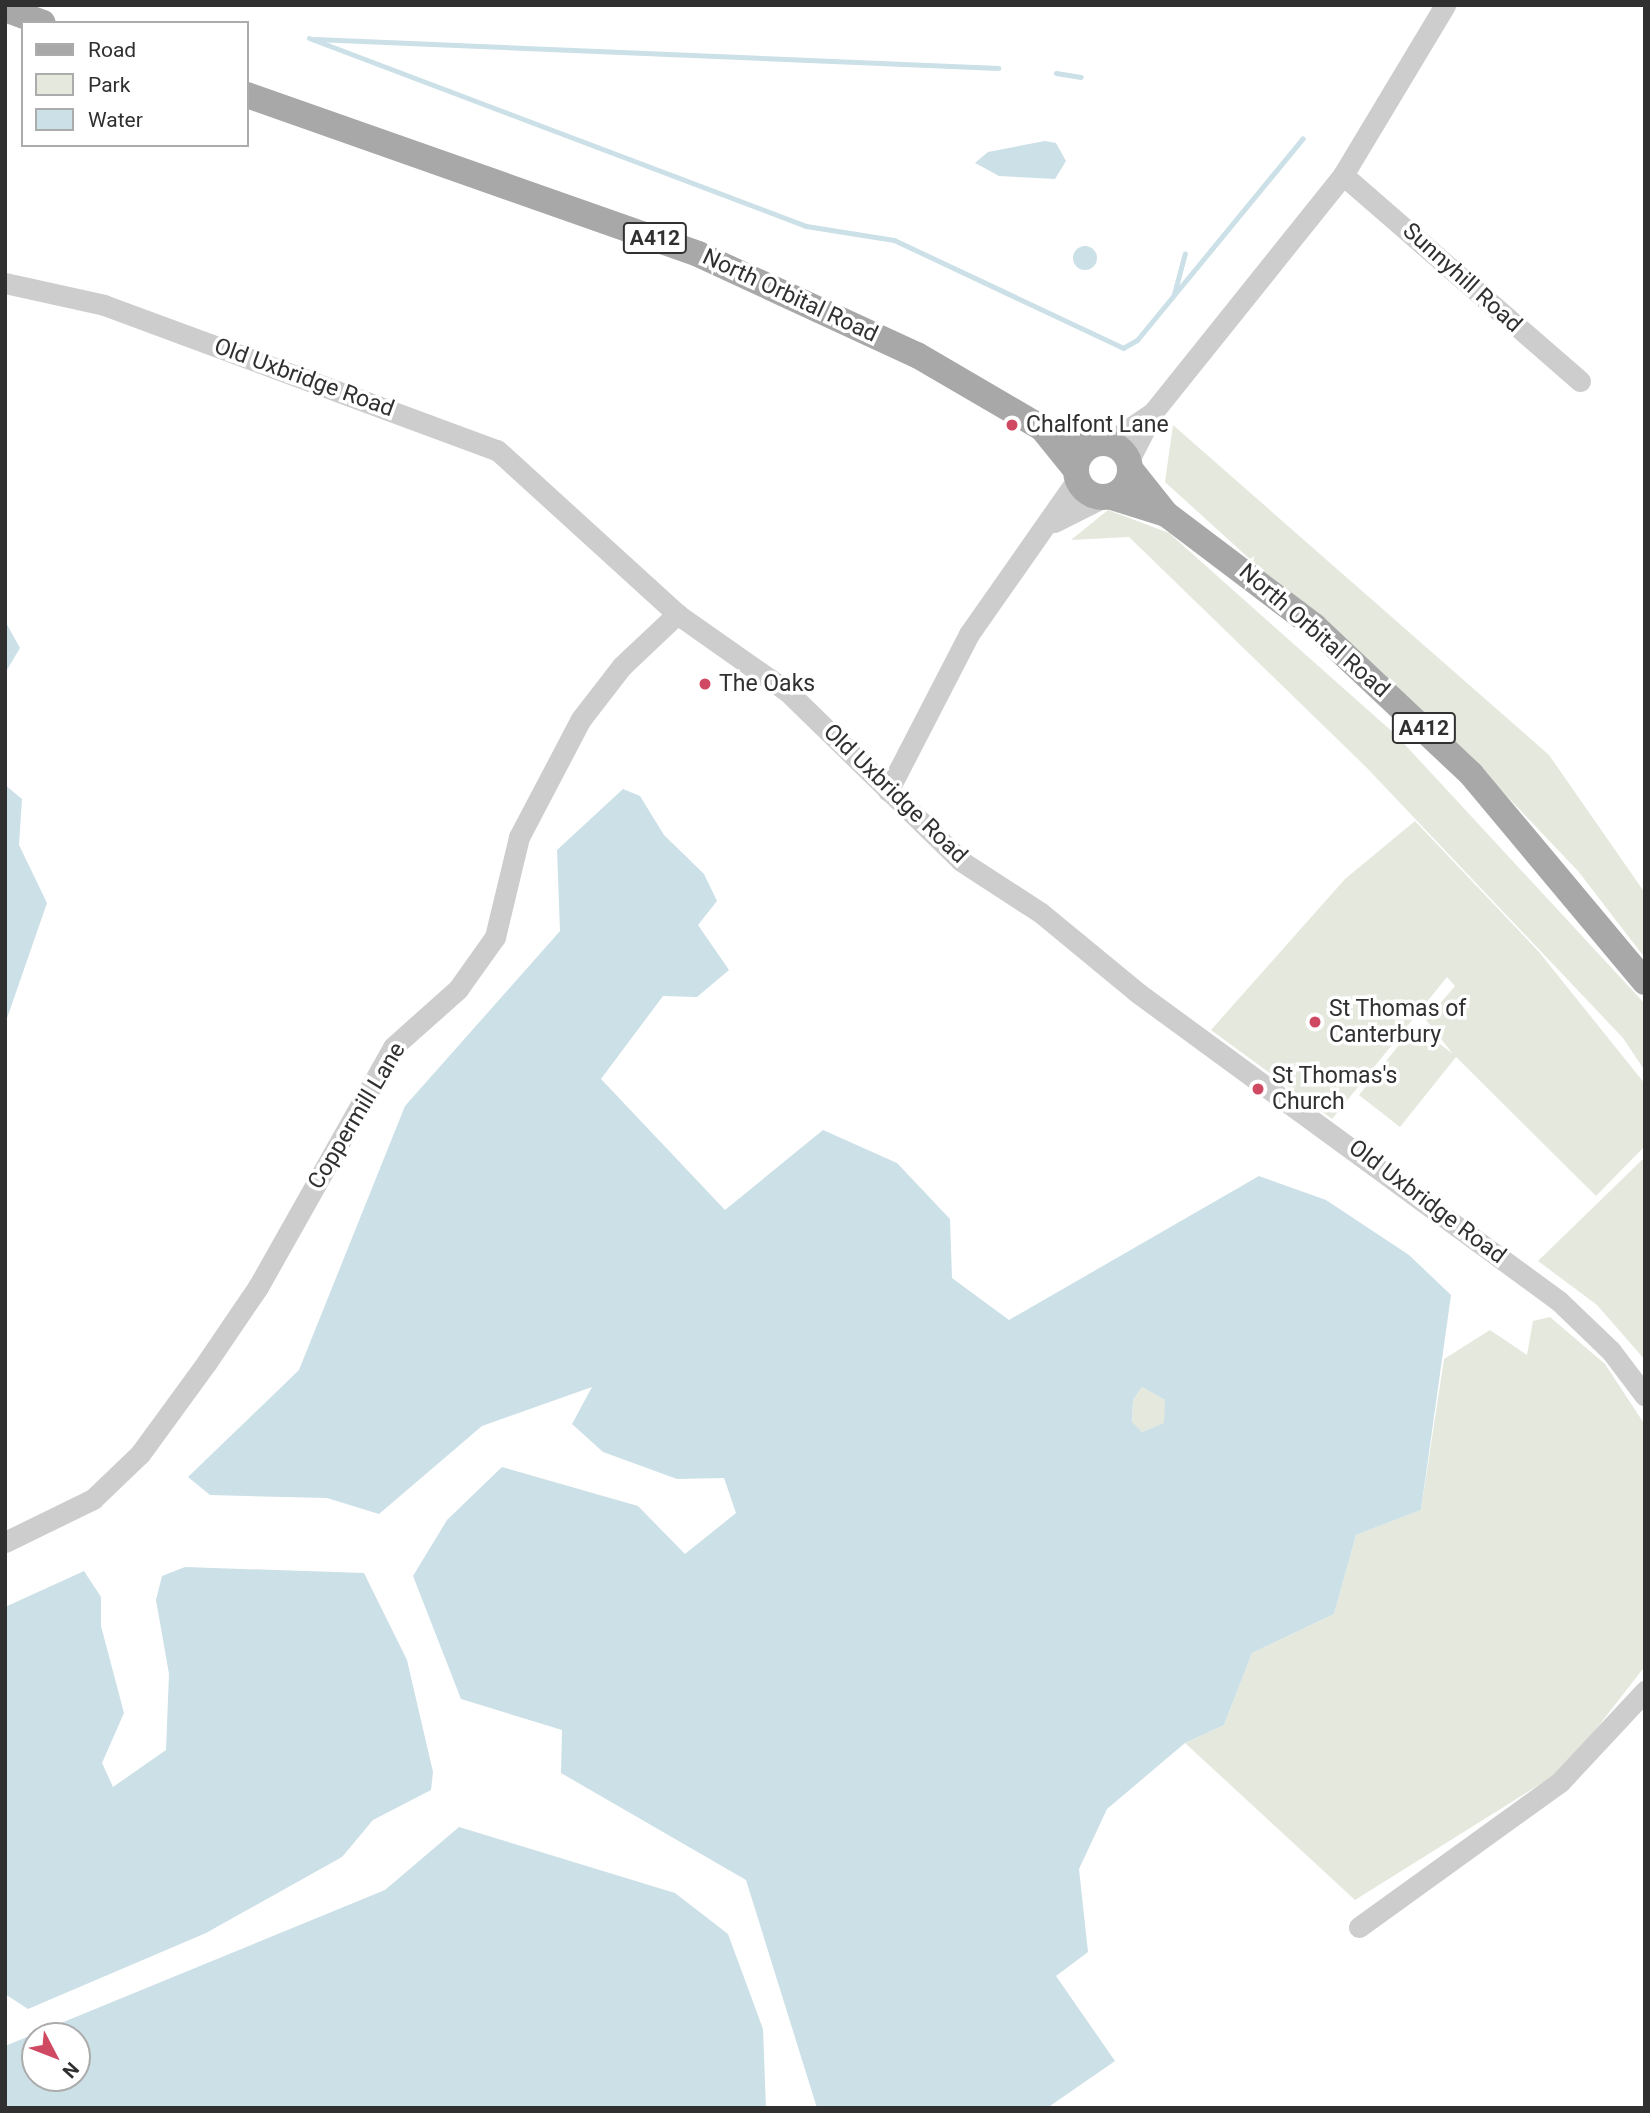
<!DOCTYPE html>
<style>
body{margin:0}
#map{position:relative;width:1650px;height:2113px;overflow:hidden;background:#fff;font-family:Roboto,sans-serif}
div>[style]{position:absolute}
.green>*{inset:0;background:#e5e8dd}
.water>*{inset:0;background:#cce0e7}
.round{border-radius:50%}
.stream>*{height:5px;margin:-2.5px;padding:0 2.5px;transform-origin:2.5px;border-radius:2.5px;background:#cce0e7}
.minor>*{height:21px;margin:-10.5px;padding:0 10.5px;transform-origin:10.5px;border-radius:10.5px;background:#cdcdcd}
.major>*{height:26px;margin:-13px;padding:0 13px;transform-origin:13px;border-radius:13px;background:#a8a8a8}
.major>.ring{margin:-13px;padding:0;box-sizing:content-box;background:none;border:26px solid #a8a8a8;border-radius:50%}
.dots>*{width:19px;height:19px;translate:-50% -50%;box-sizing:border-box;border:4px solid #fff;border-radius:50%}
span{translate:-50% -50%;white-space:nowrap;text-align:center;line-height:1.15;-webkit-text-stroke:7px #fff;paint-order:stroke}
.shield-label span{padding:2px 5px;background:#fff;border:2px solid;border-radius:5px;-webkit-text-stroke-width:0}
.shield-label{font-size:21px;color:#303030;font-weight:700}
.street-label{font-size:23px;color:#303030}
.poi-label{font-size:23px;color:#303030}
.left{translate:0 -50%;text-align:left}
.frame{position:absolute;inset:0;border:7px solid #303030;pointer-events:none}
.legend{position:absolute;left:21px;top:21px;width:228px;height:126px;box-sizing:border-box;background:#fff;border:2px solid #acacac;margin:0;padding:9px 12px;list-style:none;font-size:21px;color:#303030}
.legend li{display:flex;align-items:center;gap:14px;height:35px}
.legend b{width:35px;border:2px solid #acacac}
.north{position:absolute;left:21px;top:2022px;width:70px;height:70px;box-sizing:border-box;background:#fff;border:2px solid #acacac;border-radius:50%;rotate:132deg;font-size:19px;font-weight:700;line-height:28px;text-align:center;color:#303030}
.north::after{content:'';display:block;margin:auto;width:24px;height:32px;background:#d04963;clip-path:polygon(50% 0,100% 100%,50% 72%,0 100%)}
</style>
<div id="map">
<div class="green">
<div style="clip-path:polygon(1173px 425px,1549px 755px,1645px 893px,1645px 958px,1578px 871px,1484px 772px,1165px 482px)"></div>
<div style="clip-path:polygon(1108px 510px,1169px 533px,1396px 735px,1645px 1004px,1645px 1071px,1623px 1038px,1366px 767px,1129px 537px,1071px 540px)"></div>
<div style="clip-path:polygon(1415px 821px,1539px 952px,1645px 1084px,1645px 1146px,1596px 1196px,1456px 1057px,1400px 1127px,1359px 1095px,1415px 1025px,1453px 1054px,1426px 1020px,1455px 986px,1447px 977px,1332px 1119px,1211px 1030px,1345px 879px)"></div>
<div style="clip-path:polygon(1645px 1157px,1645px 1360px,1597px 1305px,1538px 1261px)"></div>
<div style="clip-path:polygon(1550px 1317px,1605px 1364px,1645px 1425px,1645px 1666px,1566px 1768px,1355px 1900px,1185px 1743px,1224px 1725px,1252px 1653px,1334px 1614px,1356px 1535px,1421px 1510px,1444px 1359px,1490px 1330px,1527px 1355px,1533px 1321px)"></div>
<div style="clip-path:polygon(1142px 1387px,1165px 1400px,1165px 1423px,1142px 1432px,1132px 1423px,1133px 1400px)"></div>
</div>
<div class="water">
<div style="clip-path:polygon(1045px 141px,1056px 143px,1066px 161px,1055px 179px,999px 176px,975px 163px,988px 152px)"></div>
<div class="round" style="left:1073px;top:246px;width:24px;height:24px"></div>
<div style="clip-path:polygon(5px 621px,20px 648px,5px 673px)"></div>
<div style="clip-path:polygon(5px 785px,22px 799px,19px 845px,47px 903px,5px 1024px)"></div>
<div style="clip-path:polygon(evenodd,623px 789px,640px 796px,664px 835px,704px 874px,717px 901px,698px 925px,729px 970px,697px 997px,663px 996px,601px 1079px,725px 1210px,823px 1130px,897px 1163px,950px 1219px,952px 1278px,1009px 1320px,1259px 1176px,1326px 1200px,1409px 1255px,1451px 1295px,1421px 1510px,1356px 1535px,1334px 1614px,1252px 1653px,1224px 1725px,1185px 1743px,1107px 1809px,1079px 1869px,1088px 1952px,1056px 1976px,1115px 2061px,1047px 2108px,817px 2108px,746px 1880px,561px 1773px,562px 1730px,461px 1699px,413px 1576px,447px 1520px,502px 1467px,638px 1506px,685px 1554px,736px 1513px,724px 1478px,677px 1479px,603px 1452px,572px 1424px,592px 1387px,482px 1426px,379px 1514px,327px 1498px,210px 1495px,188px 1477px,299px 1370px,405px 1106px,560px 931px,557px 850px,623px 789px,1142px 1387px,1165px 1400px,1164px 1423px,1142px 1432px,1132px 1422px,1133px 1400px,1142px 1387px)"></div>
<div style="clip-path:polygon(185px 1567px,364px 1573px,407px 1660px,433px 1772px,431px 1790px,373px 1820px,342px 1857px,206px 1933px,28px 2009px,5px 1994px,5px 1607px,84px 1571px,101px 1597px,101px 1626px,124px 1713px,102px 1763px,113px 1787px,166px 1750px,169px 1674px,156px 1600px,162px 1576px)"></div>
<div style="clip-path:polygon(evenodd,459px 1827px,675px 1893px,728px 1934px,763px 2029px,766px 2108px,5px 2108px,5px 2046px,385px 1890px,459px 1827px,77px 2036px,77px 2078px,35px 2078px,35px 2036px,77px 2036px)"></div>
</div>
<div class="stream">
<div style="left:309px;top:38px;width:531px;rotate:20.72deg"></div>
<div style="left:806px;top:226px;width:89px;rotate:9deg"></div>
<div style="left:894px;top:240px;width:253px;rotate:25.2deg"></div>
<div style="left:1123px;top:348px;width:16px;rotate:-30deg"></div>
<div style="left:1137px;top:340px;width:261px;rotate:-50.6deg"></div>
<div style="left:315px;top:39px;width:684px;rotate:2.43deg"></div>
<div style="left:1056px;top:73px;width:25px;rotate:9deg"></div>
<div style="left:1174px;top:294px;width:42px;rotate:-75deg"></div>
</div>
<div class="minor">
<div style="left:1343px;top:175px;width:314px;rotate:41deg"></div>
<div style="left:5px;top:283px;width:101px;rotate:12.5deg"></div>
<div style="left:104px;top:305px;width:419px;rotate:20.3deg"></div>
<div style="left:497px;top:450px;width:244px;rotate:42.3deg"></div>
<div style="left:677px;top:614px;width:136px;rotate:35.1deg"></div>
<div style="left:788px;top:692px;width:242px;rotate:44.3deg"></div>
<div style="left:961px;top:861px;width:95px;rotate:33deg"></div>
<div style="left:1041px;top:913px;width:126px;rotate:39.5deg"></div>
<div style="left:1138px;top:993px;width:522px;rotate:36.19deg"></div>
<div style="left:1559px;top:1301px;width:72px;rotate:43.9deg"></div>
<div style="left:1611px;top:1351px;width:56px;rotate:52.9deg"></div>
<div style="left:1108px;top:443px;width:53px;rotate:-34.3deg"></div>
<div style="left:1129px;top:460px;width:55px;rotate:-63deg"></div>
<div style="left:1154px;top:411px;width:302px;rotate:-51.3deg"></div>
<div style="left:1343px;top:175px;width:198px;rotate:-59deg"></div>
<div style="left:1054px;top:522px;width:54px;rotate:-26.6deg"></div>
<div style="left:888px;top:791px;width:177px;rotate:-62.7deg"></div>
<div style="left:969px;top:634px;width:188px;rotate:-55deg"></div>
<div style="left:5px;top:1542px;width:98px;rotate:-26deg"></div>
<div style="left:93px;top:1499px;width:65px;rotate:-43.8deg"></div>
<div style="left:140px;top:1454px;width:114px;rotate:-53.9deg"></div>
<div style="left:207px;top:1362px;width:91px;rotate:-55.8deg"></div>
<div style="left:258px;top:1287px;width:275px;rotate:-60.6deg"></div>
<div style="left:393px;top:1047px;width:87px;rotate:-41.7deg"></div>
<div style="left:458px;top:989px;width:64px;rotate:-54.6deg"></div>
<div style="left:495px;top:937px;width:103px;rotate:-76.5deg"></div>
<div style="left:519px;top:837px;width:133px;rotate:-62.3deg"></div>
<div style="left:581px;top:719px;width:67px;rotate:-52.3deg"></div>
<div style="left:622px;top:666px;width:76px;rotate:-43.4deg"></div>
<div style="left:1359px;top:1927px;width:248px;rotate:-35.8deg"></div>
<div style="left:1560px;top:1782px;width:125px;rotate:-47deg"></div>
</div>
<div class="major">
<div style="left:5px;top:9px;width:40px;rotate:20.2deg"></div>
<div style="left:247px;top:95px;width:478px;rotate:19.4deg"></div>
<div style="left:698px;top:254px;width:241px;rotate:24.8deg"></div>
<div style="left:917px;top:355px;width:145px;rotate:30.3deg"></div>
<div style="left:1042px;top:428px;width:58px;rotate:15deg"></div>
<div style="left:1042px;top:428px;width:54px;rotate:51deg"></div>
<div class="ring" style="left:1076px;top:443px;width:28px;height:28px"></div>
<div style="left:1131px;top:470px;width:56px;rotate:51.5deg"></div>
<div style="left:1166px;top:514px;width:186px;rotate:37.1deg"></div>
<div style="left:1314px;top:626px;width:216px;rotate:43.3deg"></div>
<div style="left:1471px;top:774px;width:271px;rotate:50.1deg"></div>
<div style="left:1112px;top:497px;width:57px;rotate:17.5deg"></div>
</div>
<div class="dots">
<div style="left:1012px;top:425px;background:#d04963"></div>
<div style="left:705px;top:684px;background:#d04963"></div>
<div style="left:1315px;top:1022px;background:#d04963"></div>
<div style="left:1258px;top:1089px;background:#d04963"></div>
</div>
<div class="shield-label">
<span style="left:655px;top:238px">A412</span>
<span style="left:1424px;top:728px">A412</span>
</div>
<div class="street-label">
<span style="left:1462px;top:278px;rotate:42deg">Sunnyhill Road</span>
<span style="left:790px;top:296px;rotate:25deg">North Orbital Road</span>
<span style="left:304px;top:378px;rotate:20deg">Old Uxbridge Road</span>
<span style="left:1314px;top:631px;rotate:41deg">North Orbital Road</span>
<span style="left:895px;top:794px;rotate:44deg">Old Uxbridge Road</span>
<span style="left:357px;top:1116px;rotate:-59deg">Coppermill Lane</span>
<span style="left:1427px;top:1202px;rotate:37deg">Old Uxbridge Road</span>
</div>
<div class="poi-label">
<span class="left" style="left:1026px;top:425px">Chalfont Lane</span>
<span class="left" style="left:719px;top:684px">The Oaks</span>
<span class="left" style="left:1329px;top:1022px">St Thomas of<br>Canterbury</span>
<span class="left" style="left:1272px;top:1089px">St Thomas's<br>Church</span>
</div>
<div class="frame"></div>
<ul class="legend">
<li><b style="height:9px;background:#a8a8a8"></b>Road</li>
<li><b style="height:19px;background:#e5e8dd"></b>Park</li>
<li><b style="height:19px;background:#cce0e7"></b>Water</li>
</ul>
<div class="north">N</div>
</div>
